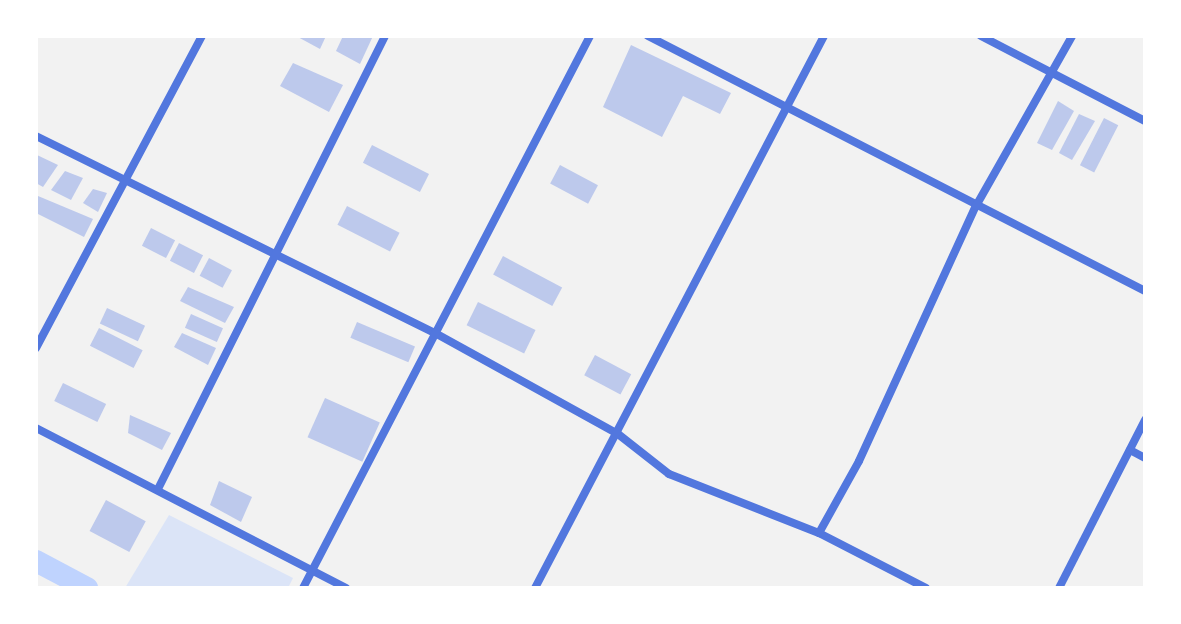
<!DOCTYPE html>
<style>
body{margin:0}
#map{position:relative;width:1181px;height:624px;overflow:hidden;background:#f2f2f2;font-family:Karla,sans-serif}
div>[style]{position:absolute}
.green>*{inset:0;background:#dbe4f7}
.canal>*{height:22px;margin:-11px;padding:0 11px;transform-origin:11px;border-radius:11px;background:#bfd3fe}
.building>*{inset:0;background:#bdc9ec;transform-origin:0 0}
.minor>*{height:8px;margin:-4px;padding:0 4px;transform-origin:4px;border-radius:4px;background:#5277de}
span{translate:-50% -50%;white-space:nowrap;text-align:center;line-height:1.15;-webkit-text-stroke:8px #fff;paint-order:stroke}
.frame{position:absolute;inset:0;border:38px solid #fff;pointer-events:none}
</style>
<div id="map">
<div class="green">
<div style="clip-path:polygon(169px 515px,293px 578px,288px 588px,125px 588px)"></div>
</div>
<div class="canal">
<div style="left:36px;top:561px;width:58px;rotate:27.9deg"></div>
</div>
<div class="building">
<div style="clip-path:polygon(296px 36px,326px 36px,320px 49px)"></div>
<div style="clip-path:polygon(343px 36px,373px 36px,360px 64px,336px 51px)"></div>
<div style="clip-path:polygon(631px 45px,731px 93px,720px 114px,683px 96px,662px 137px,603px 107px)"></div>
<div style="clip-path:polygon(293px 63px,343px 85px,329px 112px,280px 86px)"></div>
<div style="clip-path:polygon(1058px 101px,1074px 111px,1052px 150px,1037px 143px)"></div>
<div style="clip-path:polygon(1079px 114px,1095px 121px,1072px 160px,1059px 153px)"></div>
<div style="left:1104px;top:118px;width:16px;height:53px;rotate:27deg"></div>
<div style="left:372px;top:145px;width:64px;height:20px;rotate:27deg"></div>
<div style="clip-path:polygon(37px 155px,58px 165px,43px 187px,36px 183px)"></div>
<div style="left:560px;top:165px;width:43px;height:21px;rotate:28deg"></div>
<div style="clip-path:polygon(65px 171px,83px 178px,71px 200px,51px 190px)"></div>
<div style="clip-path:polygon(93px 189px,107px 193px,98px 212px,83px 203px)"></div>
<div style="clip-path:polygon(38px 196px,93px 219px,84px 237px,36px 213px)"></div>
<div style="left:347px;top:206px;width:59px;height:21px;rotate:27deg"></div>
<div style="left:151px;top:228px;width:27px;height:20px;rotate:27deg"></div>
<div style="left:179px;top:243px;width:27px;height:20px;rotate:27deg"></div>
<div style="left:503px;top:256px;width:67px;height:21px;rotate:28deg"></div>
<div style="left:209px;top:258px;width:26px;height:20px;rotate:28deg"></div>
<div style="clip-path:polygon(188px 287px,234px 307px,225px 323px,180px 301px)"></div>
<div style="left:478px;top:302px;width:64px;height:26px;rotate:26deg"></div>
<div style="left:107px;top:308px;width:42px;height:17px;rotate:25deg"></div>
<div style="left:191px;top:314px;width:35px;height:15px;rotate:24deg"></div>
<div style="left:357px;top:322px;width:63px;height:17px;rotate:23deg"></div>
<div style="left:99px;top:328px;width:49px;height:20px;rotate:27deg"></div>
<div style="clip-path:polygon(182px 333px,216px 348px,208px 365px,174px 347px)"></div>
<div style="left:595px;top:355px;width:41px;height:23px;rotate:28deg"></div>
<div style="left:63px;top:383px;width:48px;height:20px;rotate:26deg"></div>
<div style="left:325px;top:398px;width:60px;height:43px;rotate:24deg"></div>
<div style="clip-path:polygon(130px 415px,171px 433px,162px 450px,128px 433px)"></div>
<div style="clip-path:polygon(219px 481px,252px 497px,241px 522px,210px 505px)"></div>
<div style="left:106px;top:500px;width:45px;height:35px;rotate:28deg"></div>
</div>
<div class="minor">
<div style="left:648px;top:36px;width:559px;rotate:27.16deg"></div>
<div style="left:981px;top:36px;width:185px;rotate:27.4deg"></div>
<div style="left:36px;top:136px;width:445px;rotate:26.3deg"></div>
<div style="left:435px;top:333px;width:209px;rotate:28.9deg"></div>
<div style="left:618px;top:434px;width:65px;rotate:38.1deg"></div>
<div style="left:669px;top:474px;width:161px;rotate:21.5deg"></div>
<div style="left:819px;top:533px;width:120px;rotate:27.2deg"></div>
<div style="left:36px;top:348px;width:353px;rotate:-62deg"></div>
<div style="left:36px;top:428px;width:349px;rotate:27.3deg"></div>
<div style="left:1130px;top:450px;width:17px;rotate:28deg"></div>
<div style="left:158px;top:489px;width:507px;rotate:-63.38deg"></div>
<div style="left:819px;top:533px;width:82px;rotate:-60.9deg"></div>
<div style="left:859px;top:461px;width:281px;rotate:-65.4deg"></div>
<div style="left:976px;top:206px;width:195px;rotate:-60.5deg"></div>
<div style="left:303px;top:588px;width:622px;rotate:-62.53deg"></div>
<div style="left:535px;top:588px;width:623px;rotate:-62.37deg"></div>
<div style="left:1059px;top:588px;width:189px;rotate:-62.9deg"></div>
</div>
<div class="frame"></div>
</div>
